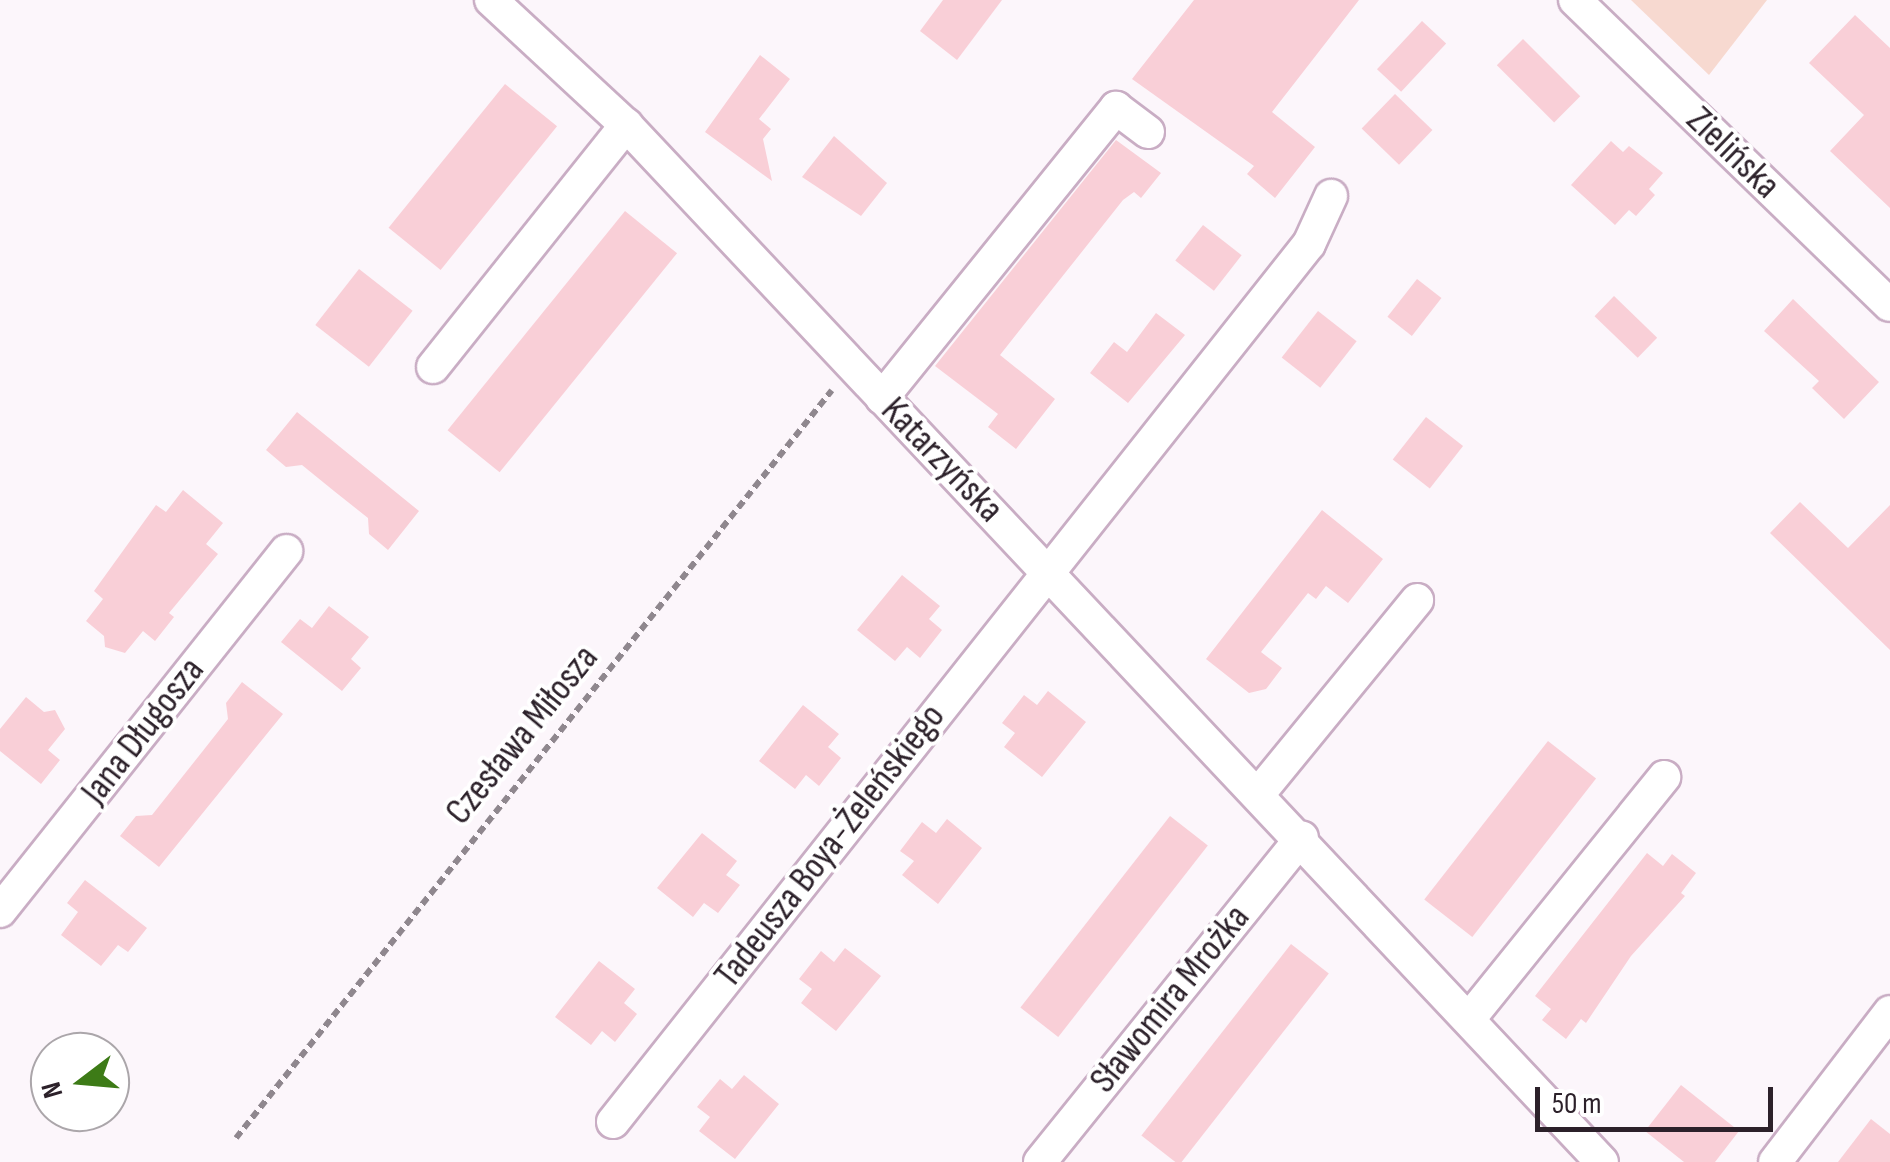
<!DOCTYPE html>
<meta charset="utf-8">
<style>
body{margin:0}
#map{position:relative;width:1890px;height:1162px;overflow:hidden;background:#fcf6fb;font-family:"Sofia Sans Condensed",sans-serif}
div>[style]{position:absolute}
.green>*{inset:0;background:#f7d9d0}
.building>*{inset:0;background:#f9cfd7;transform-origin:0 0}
.path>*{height:6px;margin-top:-3px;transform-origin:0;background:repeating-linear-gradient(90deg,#8f878e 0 8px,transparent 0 13px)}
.roads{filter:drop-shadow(2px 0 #c9adc4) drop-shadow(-2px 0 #c9adc4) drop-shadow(0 2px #c9adc4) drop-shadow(0 -2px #c9adc4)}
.street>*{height:32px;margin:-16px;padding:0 16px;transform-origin:16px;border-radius:16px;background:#fff}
span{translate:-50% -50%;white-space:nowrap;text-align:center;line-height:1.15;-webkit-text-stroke:8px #fff;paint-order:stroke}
.street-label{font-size:38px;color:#2c212a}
.north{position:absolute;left:30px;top:1032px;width:100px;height:100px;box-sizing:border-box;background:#fff;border:2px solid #aba6aa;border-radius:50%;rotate:254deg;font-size:28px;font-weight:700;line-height:40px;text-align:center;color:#2c212a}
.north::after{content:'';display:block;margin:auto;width:35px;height:45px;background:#3d7b17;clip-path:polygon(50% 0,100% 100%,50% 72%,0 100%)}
.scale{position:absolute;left:1535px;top:1087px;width:238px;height:45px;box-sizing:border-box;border:5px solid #2c212a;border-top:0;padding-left:12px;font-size:30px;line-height:35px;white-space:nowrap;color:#2c212a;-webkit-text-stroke:8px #fff;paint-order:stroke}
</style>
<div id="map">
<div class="green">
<div style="clip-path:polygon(1631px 0,1767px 0,1709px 75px)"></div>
</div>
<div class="building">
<div style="clip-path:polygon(943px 0,1002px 0,957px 60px,920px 31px)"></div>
<div style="clip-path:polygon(1194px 0,1359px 0,1272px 112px,1315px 147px,1275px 198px,1247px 174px,1254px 166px,1132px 79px)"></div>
<div style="clip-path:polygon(1855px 15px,1890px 48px,1890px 208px,1830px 151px,1864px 115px,1809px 63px)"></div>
<div style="left:1422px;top:21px;width:33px;height:66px;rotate:43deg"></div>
<div style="left:1523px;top:39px;width:81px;height:37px;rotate:45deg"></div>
<div style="clip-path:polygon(760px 55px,790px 79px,759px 119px,771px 129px,763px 139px,772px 181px,705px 132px)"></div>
<div style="left:505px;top:84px;width:67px;height:185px;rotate:39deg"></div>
<div style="left:1395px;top:94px;width:52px;height:48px;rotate:44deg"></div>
<div style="clip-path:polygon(834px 136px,887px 183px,861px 216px,802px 177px)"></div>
<div style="clip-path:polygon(1116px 140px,1161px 173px,1141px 198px,1134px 192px,1123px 200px,1000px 355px,1055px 399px,1016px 449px,988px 427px,998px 414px,935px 366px)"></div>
<div style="clip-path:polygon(1611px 141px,1623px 152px,1629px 146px,1663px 173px,1649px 189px,1655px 195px,1636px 216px,1629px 210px,1615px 225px,1571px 185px)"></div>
<div style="left:625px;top:211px;width:67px;height:282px;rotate:39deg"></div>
<div style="left:1203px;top:225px;width:49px;height:45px;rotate:38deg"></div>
<div style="left:359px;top:269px;width:68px;height:71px;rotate:38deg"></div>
<div style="left:1417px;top:279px;width:31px;height:48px;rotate:38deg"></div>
<div style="left:1614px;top:296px;width:60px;height:28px;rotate:44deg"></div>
<div style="clip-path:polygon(1793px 299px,1879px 382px,1844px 419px,1812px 388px,1819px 381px,1764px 331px)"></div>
<div style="left:1318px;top:311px;width:49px;height:59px;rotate:38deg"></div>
<div style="clip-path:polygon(1156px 313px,1185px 335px,1128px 403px,1090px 373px,1114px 342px,1127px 352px)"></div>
<div style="clip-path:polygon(297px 412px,419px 511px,388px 550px,369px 534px,368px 518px,334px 491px,302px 465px,286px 467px,266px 450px)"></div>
<div style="left:1426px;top:417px;width:47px;height:54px;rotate:38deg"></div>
<div style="clip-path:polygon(183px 490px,223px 523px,206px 544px,218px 554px,169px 613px,174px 617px,155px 641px,143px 631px,125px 653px,105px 647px,104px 636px,86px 621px,103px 599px,94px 591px,156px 505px,166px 512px)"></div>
<div style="clip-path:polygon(1800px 502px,1848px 548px,1890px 505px,1890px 650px,1770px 533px)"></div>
<div style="clip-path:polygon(1322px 510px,1383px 559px,1348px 603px,1326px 586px,1316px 599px,1308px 593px,1261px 652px,1282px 668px,1266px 689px,1249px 693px,1206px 659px)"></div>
<div style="clip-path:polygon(902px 575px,940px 606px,929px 619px,942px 630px,920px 658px,907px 647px,895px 661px,857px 630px)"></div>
<div style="clip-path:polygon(329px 606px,369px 637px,351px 659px,361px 668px,342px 691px,281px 642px,300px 619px,312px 628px)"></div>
<div style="clip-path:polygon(242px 682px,283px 714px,159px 867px,120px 836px,136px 816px,152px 815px,202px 752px,228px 719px,226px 703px)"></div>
<div style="clip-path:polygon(1048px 691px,1086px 722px,1042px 777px,1004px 747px,1015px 733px,1002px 723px,1024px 695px,1037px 705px)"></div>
<div style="clip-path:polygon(26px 697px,44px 712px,55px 710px,65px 729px,48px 750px,60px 760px,41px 784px,0 751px,0 729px)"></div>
<div style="clip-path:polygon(803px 705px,839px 734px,828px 747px,841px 758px,819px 786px,806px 775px,795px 789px,759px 761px)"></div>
<div style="left:1548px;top:741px;width:61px;height:201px;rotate:38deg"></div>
<div style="left:1170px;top:816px;width:48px;height:243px;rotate:38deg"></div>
<div style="clip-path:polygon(947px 819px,982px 848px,938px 904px,902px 875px,914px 861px,900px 851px,922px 822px,936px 833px)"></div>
<div style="clip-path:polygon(702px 833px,737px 861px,726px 875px,740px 885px,718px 913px,704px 903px,693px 917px,657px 888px)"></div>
<div style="clip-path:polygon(1647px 853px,1663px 866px,1672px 854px,1696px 873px,1681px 893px,1685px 896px,1631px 956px,1586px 1023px,1581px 1019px,1566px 1039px,1542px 1020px,1551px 1009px,1535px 996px)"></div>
<div style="clip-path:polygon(85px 880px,147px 928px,128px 952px,118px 945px,101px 966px,61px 935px,78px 912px,67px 903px)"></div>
<div style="left:1291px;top:944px;width:48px;height:243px;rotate:38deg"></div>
<div style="clip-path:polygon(845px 948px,881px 976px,836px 1031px,801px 1003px,812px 989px,799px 979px,821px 951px,834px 962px)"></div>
<div style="clip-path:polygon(599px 961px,635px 989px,624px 1003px,637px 1014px,615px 1042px,602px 1031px,591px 1045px,555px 1017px)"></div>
<div style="clip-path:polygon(744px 1075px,779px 1104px,735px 1159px,699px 1131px,710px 1117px,697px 1107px,720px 1079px,732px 1089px)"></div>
<div style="clip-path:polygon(1681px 1085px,1739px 1131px,1715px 1162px,1684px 1162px,1645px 1131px)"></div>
<div style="clip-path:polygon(1871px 1119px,1890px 1134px,1890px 1162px,1838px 1162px)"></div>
</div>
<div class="path">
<div style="left:236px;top:1138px;width:956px;rotate:-51.45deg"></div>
</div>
<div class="roads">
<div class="street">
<div style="left:491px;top:0;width:184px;rotate:42.8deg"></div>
<div style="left:626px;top:125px;width:1424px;rotate:46.74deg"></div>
<div style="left:1575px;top:0;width:438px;rotate:44.1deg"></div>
<div style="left:433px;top:367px;width:310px;rotate:-51.4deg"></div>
<div style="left:882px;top:398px;width:373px;rotate:-51.1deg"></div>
<div style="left:1116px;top:108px;width:40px;rotate:37deg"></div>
<div style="left:1260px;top:792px;width:248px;rotate:-50.7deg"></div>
<div style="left:0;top:911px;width:460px;rotate:-51.5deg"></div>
<div style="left:1469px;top:1019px;width:311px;rotate:-51.1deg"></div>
<div style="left:613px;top:1122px;width:1120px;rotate:-51.6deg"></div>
<div style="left:1309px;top:244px;width:53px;rotate:-65.4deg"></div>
<div style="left:1040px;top:1162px;width:417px;rotate:-51.1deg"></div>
<div style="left:1775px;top:1162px;width:189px;rotate:-52.5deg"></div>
</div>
</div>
<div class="street-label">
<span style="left:1733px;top:153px;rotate:44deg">Zielińska</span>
<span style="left:942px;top:460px;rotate:46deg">Katarzyńska</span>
<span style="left:143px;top:731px;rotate:-52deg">Jana Długosza</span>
<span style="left:522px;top:735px;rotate:-51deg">Czesława Miłosza</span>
<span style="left:830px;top:846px;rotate:-52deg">Tadeusza Boya-Żeleńskiego</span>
<span style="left:1170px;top:999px;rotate:-51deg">Sławomira Mrożka</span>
</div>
<div class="north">N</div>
<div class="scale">50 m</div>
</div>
